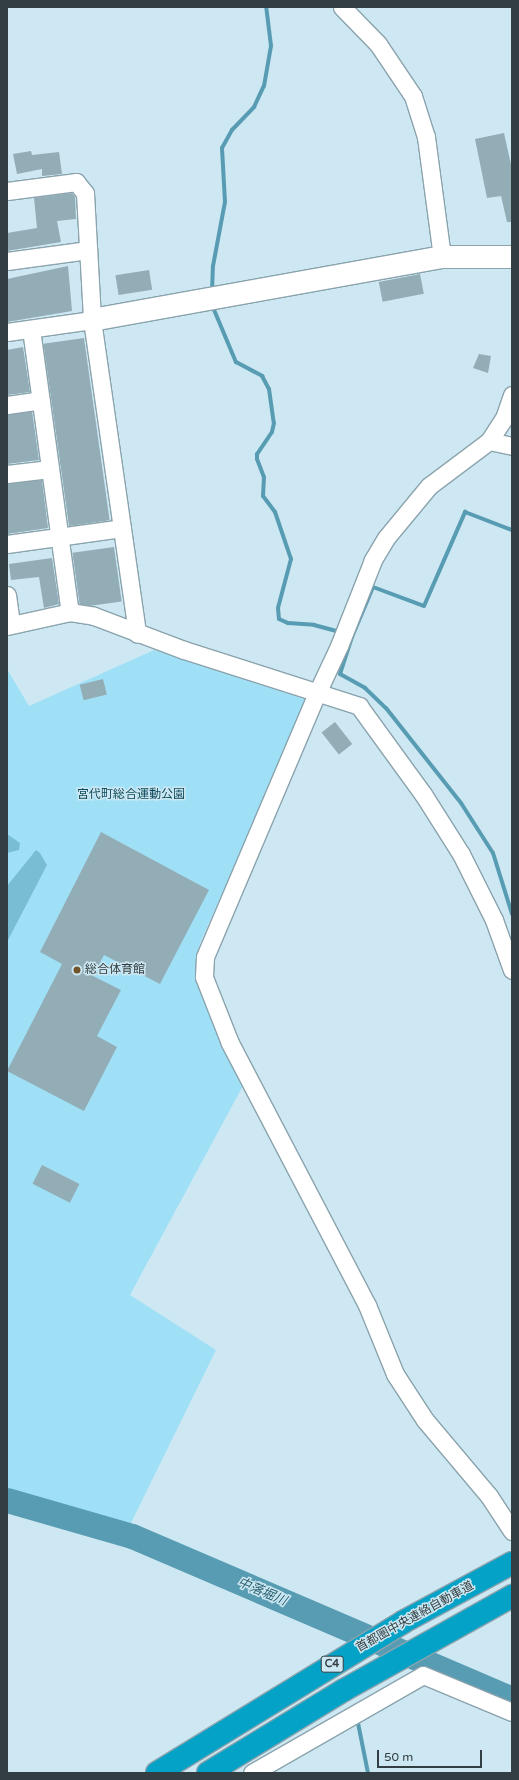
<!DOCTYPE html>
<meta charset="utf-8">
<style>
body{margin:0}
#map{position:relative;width:519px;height:1780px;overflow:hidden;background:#cde8f2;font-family:"Varela Round","Noto Sans JP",sans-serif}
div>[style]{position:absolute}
.green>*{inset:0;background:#a0e0f7}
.forest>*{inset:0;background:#79bdd5}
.stream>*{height:4px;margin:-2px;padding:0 2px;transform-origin:2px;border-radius:2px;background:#589cb3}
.river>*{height:25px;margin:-12.5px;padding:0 12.5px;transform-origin:12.5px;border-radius:12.5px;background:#589cb3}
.building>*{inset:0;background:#93adb6;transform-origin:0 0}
.roads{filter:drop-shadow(1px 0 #8aa3ad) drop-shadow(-1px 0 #8aa3ad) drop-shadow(0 1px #8aa3ad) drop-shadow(0 -1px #8aa3ad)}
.street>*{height:17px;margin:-8.5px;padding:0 8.5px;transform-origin:8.5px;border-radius:8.5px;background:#fff}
.secondary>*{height:22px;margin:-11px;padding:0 11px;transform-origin:11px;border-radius:11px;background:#fff}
.highway>*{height:22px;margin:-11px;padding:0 11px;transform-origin:11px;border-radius:11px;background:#05a2c7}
.dots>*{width:11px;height:11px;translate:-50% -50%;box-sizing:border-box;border:2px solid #cde8f2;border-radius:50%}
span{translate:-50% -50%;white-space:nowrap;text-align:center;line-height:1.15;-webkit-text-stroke:3px #cde8f2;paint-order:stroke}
.shield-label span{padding:1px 3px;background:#cde8f2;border:1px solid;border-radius:3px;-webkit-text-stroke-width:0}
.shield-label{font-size:11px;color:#333e42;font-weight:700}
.park-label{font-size:12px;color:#0e4a5b}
.poi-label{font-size:12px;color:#333e42}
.left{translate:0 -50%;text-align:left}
.street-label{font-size:12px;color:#333e42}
.water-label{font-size:13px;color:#275e70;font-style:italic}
.frame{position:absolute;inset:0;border:8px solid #333e42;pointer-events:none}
.scale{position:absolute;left:377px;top:1750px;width:105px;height:18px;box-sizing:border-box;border:2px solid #333e42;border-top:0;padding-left:5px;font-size:12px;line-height:14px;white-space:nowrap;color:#333e42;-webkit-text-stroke:3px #cde8f2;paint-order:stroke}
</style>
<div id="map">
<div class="green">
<div style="clip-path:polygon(154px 650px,304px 699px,305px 707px,200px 943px,195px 969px,201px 995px,245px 1082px,130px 1295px,216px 1350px,130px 1525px,7px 1488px,7px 669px,29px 706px)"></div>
</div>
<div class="forest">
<div style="clip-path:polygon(7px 834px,20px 843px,19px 850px,7px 853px)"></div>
<div style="clip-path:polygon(36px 850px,40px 853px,47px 865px,7px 942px,7px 886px)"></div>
</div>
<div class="stream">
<div style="left:212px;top:292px;width:26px;rotate:-88deg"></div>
<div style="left:213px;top:266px;width:65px;rotate:-79.4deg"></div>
<div style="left:225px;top:202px;width:54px;rotate:-93.2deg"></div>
<div style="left:222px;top:148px;width:21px;rotate:-61deg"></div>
<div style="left:232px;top:130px;width:32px;rotate:-46deg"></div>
<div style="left:254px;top:107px;width:23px;rotate:-65deg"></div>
<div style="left:264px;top:86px;width:41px;rotate:-80.1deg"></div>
<div style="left:271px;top:46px;width:39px;rotate:-97deg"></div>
<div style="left:212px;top:305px;width:62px;rotate:67.2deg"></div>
<div style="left:236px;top:362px;width:30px;rotate:28deg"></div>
<div style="left:262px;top:376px;width:15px;rotate:62deg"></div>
<div style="left:269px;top:389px;width:34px;rotate:82deg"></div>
<div style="left:274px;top:423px;width:9px;rotate:103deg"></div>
<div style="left:272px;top:432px;width:27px;rotate:124deg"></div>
<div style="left:257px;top:454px;width:5px;rotate:90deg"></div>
<div style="left:257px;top:459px;width:19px;rotate:69deg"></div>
<div style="left:264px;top:477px;width:19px;rotate:93deg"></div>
<div style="left:263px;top:496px;width:20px;rotate:53deg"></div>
<div style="left:275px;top:512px;width:50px;rotate:71.2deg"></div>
<div style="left:291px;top:559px;width:51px;rotate:104.9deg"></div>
<div style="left:278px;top:608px;width:11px;rotate:85deg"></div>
<div style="left:279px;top:619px;width:10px;rotate:24deg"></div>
<div style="left:288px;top:623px;width:26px;rotate:4deg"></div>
<div style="left:314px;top:625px;width:27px;rotate:15deg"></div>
<div style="left:347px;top:634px;width:6px;rotate:31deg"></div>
<div style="left:352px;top:637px;width:39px;rotate:108deg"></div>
<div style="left:340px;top:674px;width:29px;rotate:29deg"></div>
<div style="left:365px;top:688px;width:29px;rotate:44deg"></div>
<div style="left:386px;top:708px;width:121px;rotate:51.7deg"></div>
<div style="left:461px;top:803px;width:59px;rotate:57.4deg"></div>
<div style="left:493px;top:853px;width:64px;rotate:72.7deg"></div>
<div style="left:352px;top:637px;width:54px;rotate:-67.2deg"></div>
<div style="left:373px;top:587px;width:54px;rotate:20.4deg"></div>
<div style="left:424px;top:606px;width:103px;rotate:-66.4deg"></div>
<div style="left:465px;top:512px;width:50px;rotate:21deg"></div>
<div style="left:357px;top:1718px;width:56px;rotate:78.7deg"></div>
</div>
<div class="river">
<div style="left:7px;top:1500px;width:130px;rotate:16.1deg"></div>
<div style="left:132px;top:1536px;width:413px;rotate:23.2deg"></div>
</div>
<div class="building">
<div style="clip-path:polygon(504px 133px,512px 169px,512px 222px,507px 222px,501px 196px,487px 198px,475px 139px)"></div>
<div style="clip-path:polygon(31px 151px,32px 155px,59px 152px,62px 174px,42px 176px,42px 169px,17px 174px,13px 154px)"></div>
<div style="clip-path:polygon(72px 193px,75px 197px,76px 219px,57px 221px,61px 242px,7px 251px,7px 233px,37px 228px,34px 198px)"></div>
<div style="clip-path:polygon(68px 266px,72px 311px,7px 322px,7px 279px)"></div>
<div style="left:149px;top:270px;width:20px;height:34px;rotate:81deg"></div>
<div style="left:420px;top:274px;width:20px;height:42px;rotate:79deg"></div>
<div style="left:84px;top:338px;width:184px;height:41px;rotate:82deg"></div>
<div style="clip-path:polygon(23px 347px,30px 392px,7px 395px,7px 350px)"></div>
<div style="clip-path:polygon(479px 354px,491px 356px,488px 373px,473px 368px)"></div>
<div style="clip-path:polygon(32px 411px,39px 460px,7px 464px,7px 415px)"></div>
<div style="clip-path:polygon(42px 480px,48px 528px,7px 534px,7px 484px)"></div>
<div style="left:114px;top:547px;width:55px;height:42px;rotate:82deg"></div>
<div style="clip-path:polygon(52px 558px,59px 604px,44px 608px,39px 577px,11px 580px,9px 564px)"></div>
<div style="left:103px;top:679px;width:16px;height:24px;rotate:76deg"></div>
<div style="left:335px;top:722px;width:28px;height:17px;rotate:52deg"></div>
<div style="clip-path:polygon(101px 832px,209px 890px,160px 984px,104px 955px,93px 976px,121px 990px,97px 1036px,117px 1047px,84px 1111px,7px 1071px,62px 964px,40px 952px)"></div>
<div style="left:42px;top:1165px;width:42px;height:21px;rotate:27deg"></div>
</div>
<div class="roads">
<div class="street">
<div style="left:342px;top:7px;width:52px;rotate:45.8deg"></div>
<div style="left:378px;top:44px;width:63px;rotate:56.1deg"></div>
<div style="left:413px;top:96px;width:43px;rotate:72.4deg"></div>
<div style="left:426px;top:137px;width:121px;rotate:82.4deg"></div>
<div style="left:7px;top:191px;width:70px;rotate:-7.4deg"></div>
<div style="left:76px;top:182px;width:14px;rotate:51deg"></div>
<div style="left:85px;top:193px;width:127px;rotate:86.8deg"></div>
<div style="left:92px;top:320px;width:317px;rotate:81.8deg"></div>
<div style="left:7px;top:261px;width:82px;rotate:-7.7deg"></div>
<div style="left:31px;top:329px;width:286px;rotate:82.2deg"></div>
<div style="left:7px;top:332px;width:86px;rotate:-8deg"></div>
<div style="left:512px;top:395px;width:24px;rotate:109deg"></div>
<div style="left:504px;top:418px;width:27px;rotate:123deg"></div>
<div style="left:489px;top:441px;width:75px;rotate:143.1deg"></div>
<div style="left:429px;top:486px;width:67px;rotate:129.6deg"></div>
<div style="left:386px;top:538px;width:26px;rotate:121deg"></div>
<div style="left:373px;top:560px;width:92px;rotate:111.6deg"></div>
<div style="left:339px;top:646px;width:52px;rotate:115.1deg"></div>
<div style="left:317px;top:693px;width:287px;rotate:113deg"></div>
<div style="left:205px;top:957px;width:20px;rotate:93deg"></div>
<div style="left:204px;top:977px;width:71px;rotate:68.5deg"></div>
<div style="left:230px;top:1043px;width:296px;rotate:62.4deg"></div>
<div style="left:367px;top:1305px;width:74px;rotate:67.9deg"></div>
<div style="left:395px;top:1374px;width:55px;rotate:56.9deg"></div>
<div style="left:425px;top:1420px;width:99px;rotate:49.9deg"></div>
<div style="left:489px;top:1496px;width:42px;rotate:56.7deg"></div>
<div style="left:7px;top:405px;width:34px;rotate:-8deg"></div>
<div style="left:489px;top:441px;width:24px;rotate:12deg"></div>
<div style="left:7px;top:474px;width:43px;rotate:-6.6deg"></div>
<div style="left:7px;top:544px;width:116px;rotate:-7.9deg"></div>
<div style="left:7px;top:595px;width:29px;rotate:82deg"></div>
<div style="left:7px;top:626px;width:65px;rotate:-12.5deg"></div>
<div style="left:70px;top:612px;width:24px;rotate:9deg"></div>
<div style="left:94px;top:616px;width:96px;rotate:20.7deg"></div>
<div style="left:184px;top:650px;width:184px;rotate:17.7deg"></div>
<div style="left:359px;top:706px;width:109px;rotate:54deg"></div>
<div style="left:423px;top:794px;width:71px;rotate:57.7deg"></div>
<div style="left:461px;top:854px;width:74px;rotate:63.4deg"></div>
<div style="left:494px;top:920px;width:53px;rotate:70.2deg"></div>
<div style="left:252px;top:1773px;width:197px;rotate:-29.8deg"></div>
<div style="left:423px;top:1675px;width:96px;rotate:22.6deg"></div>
</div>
<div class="secondary">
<div style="left:92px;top:320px;width:356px;rotate:-10.2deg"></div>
<div style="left:442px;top:257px;width:70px"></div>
</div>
<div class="highway">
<div style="left:157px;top:1773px;width:289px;rotate:-31.5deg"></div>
<div style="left:403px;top:1622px;width:124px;rotate:-28.4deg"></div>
<div style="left:208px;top:1773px;width:159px;rotate:-31.4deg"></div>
<div style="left:344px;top:1690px;width:193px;rotate:-29.2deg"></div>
</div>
</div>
<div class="dots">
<div style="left:77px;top:970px;background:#74542a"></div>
</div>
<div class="shield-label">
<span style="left:332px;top:1664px">C4</span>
</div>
<div class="park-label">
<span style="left:131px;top:795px">宮代町総合運動公園</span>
</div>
<div class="poi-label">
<span class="left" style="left:85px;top:970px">総合体育館</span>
</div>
<div class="street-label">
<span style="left:415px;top:1617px;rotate:-29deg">首都圏中央連絡自動車道</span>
</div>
<div class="water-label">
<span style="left:262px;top:1592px;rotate:23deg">中落堀川</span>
</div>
<div class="frame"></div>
<div class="scale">50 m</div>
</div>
